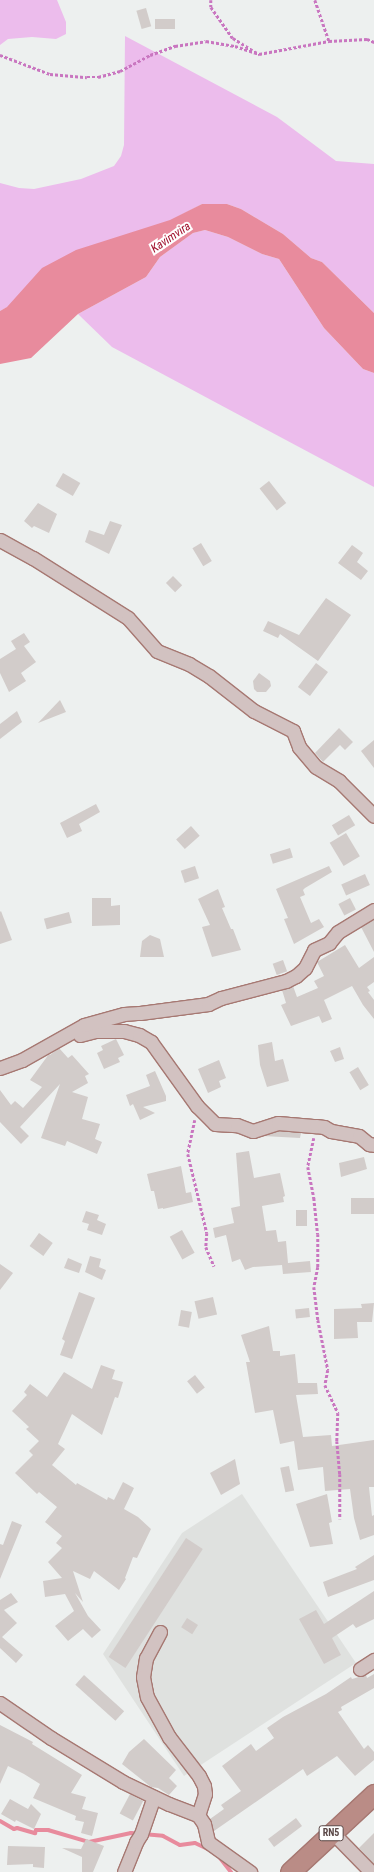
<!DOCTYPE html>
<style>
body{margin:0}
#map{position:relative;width:374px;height:1872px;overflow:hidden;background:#edf0ef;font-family:"Roboto Condensed",sans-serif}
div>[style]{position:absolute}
.education>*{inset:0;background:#dfe1df}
.green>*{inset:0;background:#ecbcec}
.water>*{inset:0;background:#e88b9d}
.stream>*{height:4px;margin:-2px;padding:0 2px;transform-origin:2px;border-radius:2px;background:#e88b9d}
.building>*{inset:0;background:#d2ccca;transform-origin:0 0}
.path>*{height:2.5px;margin-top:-1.25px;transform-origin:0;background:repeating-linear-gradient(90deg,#c976c0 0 3px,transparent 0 5px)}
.roads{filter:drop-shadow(1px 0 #a67872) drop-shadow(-1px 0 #a67872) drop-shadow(0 1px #a67872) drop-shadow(0 -1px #a67872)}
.minor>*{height:13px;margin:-6.5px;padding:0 6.5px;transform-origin:6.5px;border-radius:6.5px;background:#d2c2c1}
.highway>*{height:19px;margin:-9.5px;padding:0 9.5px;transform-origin:9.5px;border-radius:9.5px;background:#ba8c86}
span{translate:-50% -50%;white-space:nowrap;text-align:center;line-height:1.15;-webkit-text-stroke:4px #fff;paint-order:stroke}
.shield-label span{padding:1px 3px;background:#fff;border:1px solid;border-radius:3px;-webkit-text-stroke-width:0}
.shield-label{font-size:10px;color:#5a4746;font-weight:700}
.water-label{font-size:12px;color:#a1112d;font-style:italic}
</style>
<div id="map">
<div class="education">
<div style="clip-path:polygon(242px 1494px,356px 1663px,184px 1776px,103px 1654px,182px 1533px)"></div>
</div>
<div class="green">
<div style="clip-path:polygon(0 0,57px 0,66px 22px,66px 34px,56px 39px,32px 37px,8px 39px,0 45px)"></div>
<div style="clip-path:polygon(125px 36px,277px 117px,336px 161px,374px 164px,374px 313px,322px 262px,311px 258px,283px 234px,241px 209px,227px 204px,202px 204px,0 311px,0 183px,19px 188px,34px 189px,81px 179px,114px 166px,121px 156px,124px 145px)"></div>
<div style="clip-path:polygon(205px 230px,228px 237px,262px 254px,279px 259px,324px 328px,363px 369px,374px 373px,374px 487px,112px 347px,78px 314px,146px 277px,160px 257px,193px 233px)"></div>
</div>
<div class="water">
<div style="clip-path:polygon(202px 204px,227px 204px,241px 209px,283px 234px,311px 258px,322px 262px,374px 313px,374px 373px,363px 369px,324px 328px,279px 259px,262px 254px,228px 237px,205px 230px,193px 233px,160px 257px,146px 277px,78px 314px,31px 358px,0 364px,0 311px,7px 307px,42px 268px,76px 250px,170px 220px)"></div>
</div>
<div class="stream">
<div style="left:0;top:1821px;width:16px;rotate:30deg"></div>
<div style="left:14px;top:1829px;width:3px;rotate:-18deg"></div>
<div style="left:17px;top:1828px;width:19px;rotate:16deg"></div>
<div style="left:35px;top:1833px;width:3px;rotate:-72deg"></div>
<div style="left:36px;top:1830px;width:12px"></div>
<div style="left:48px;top:1830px;width:43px;rotate:16.3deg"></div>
<div style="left:89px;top:1842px;width:43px;rotate:-12.1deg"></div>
<div style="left:131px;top:1833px;width:32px;rotate:5deg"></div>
<div style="left:163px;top:1836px;width:19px;rotate:28deg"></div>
<div style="left:180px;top:1845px;width:15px;rotate:-8deg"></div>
<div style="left:195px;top:1843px;width:17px;rotate:25deg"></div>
<div style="left:220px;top:1858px;width:18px;rotate:52deg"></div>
</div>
<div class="building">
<div style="left:146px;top:8px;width:19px;height:10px;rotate:74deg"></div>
<div style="left:175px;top:19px;width:10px;height:20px;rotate:90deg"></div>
<div style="left:63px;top:473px;width:20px;height:15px;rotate:30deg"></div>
<div style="left:269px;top:481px;width:28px;height:12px;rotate:52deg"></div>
<div style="clip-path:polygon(38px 503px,57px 514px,49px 533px,34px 526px,32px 528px,24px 521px)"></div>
<div style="clip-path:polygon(110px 521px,122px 525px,109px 554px,85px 542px,89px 530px,104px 535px)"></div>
<div style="left:201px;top:543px;width:21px;height:10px;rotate:59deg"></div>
<div style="clip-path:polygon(352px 545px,363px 553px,357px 562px,368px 571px,361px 580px,338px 563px)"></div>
<div style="left:173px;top:576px;width:13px;height:10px;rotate:45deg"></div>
<div style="clip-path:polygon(326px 598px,351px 615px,318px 661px,280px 634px,278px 638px,263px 631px,268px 621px,299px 635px)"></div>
<div style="clip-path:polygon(24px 633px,30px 642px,24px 646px,36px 662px,21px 673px,26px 681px,9px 692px,0 673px,0 659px,16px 649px,11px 641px)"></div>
<div style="left:316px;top:663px;width:15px;height:30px;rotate:37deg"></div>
<div style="clip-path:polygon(259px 673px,270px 681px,271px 686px,266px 692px,257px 692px,254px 689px,253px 681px)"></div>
<div style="clip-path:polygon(60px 700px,66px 712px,38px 723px)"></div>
<div style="clip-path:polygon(17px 711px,22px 722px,0 739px,0 724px)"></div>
<div style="clip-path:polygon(339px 728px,353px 742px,345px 750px,340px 745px,323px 762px,315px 753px)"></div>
<div style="clip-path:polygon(374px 740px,374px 768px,361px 751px)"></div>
<div style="clip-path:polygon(96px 804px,100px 812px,79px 824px,82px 831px,67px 838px,60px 823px)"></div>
<div style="left:349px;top:815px;width:12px;height:20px;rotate:59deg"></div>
<div style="left:191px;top:826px;width:13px;height:20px;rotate:48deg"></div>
<div style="left:346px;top:833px;width:27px;height:19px;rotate:59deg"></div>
<div style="left:290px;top:848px;width:10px;height:21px;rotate:73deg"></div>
<div style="left:195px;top:866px;width:13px;height:15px;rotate:72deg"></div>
<div style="clip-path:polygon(329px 866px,332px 872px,305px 888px,303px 890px,305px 895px,300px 897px,311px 923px,319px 919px,324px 927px,294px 944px,284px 919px,288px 918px,276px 889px)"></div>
<div style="left:365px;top:874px;width:12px;height:26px;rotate:66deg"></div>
<div style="clip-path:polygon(218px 889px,225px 907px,222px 908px,231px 929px,233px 929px,241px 950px,212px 957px,202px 927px,210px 925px,198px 899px)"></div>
<div style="clip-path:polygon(92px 898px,111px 898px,111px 906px,120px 905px,120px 925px,92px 926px)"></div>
<div style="left:350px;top:898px;width:13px;height:13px;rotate:63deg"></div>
<div style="clip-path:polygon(1px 911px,12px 940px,0 944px,0 912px)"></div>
<div style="left:69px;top:912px;width:11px;height:26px;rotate:75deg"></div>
<div style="clip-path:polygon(374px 919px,374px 952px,361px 927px)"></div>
<div style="clip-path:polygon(150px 935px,160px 939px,164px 957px,140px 957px,142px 941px)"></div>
<div style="clip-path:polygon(345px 945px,359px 968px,374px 957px,374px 982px,367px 987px,370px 991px,368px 992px,374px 1000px,374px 1019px,363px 1005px,352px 986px,324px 1000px,332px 1019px,322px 1023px,319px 1016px,291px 1026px,281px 1005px,286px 1003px,282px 990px,293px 986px,297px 997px,318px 988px,314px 981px,324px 976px,317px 962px)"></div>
<div style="left:283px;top:960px;width:12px;height:11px;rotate:70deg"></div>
<div style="clip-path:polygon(116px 1039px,124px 1055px,118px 1058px,120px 1062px,104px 1069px,97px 1053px,103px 1050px,101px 1046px)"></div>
<div style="clip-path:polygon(272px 1042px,275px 1061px,283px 1059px,289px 1081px,267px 1087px,260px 1065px,258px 1045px)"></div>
<div style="clip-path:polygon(340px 1047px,344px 1059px,335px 1062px,330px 1051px)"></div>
<div style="clip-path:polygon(59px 1048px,68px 1058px,72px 1055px,89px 1074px,85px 1076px,88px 1083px,72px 1092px,88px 1097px,82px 1119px,100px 1124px,95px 1139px,102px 1142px,97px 1154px,67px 1141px,65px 1146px,41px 1138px,60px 1084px,20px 1127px,29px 1136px,21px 1144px,0 1122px,0 1090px,11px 1105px,15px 1101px,23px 1108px,42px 1087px,30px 1080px,49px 1054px,50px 1055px)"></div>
<div style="clip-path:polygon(219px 1060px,226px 1078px,219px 1081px,221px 1087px,208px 1093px,198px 1069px)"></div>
<div style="left:358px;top:1067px;width:21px;height:10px;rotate:59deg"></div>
<div style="clip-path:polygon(155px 1071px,166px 1096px,166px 1101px,143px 1107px,155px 1113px,140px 1120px,133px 1104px,130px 1106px,126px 1095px,150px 1086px,146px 1075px)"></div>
<div style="clip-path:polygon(279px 1131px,301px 1133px,300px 1138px,263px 1136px)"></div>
<div style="clip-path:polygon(249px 1151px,254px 1178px,280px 1173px,285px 1196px,283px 1197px,284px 1202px,262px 1206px,266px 1231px,276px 1230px,278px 1242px,286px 1241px,288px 1263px,310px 1261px,311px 1272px,283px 1274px,282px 1265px,253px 1267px,245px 1270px,240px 1259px,232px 1262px,226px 1235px,215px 1238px,213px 1228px,234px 1223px,231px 1208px,240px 1206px,236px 1153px)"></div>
<div style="clip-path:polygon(364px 1157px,367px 1169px,341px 1177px,339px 1163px)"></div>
<div style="clip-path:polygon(181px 1166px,186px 1193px,191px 1192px,193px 1202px,163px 1209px,163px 1208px,158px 1209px,154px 1191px,151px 1191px,147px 1174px)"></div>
<div style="left:374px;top:1198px;width:16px;height:23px;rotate:90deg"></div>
<div style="left:296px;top:1210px;width:11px;height:16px"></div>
<div style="clip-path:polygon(86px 1211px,99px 1215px,97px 1220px,106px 1224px,102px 1235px,87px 1230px,89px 1224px,82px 1222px)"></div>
<div style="left:182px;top:1230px;width:26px;height:14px;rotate:61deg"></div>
<div style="left:39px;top:1233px;width:17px;height:16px;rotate:36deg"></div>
<div style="clip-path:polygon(90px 1256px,101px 1259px,99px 1267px,106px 1270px,102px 1280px,85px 1272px)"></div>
<div style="clip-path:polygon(68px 1258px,82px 1264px,79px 1273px,64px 1268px)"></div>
<div style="clip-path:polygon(0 1264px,13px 1273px,0 1290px)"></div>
<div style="clip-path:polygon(79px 1292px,95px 1298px,72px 1359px,60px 1355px,65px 1341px,62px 1339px)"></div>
<div style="left:213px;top:1297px;width:18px;height:19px;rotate:77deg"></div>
<div style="clip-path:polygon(374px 1303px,372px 1322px,357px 1322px,358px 1338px,334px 1339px,334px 1309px,362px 1308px,361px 1304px)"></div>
<div style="left:309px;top:1308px;width:9px;height:14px;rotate:84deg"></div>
<div style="left:181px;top:1310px;width:11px;height:16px;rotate:10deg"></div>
<div style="clip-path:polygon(269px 1326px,273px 1351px,280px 1351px,280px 1356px,295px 1354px,298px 1383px,317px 1383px,318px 1394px,296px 1395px,303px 1437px,331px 1435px,332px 1446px,374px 1440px,374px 1487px,369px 1487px,372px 1516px,374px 1515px,374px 1535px,360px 1540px,354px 1518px,350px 1489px,325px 1491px,323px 1467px,298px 1470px,294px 1441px,280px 1444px,273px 1410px,255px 1413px,246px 1362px,250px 1362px,241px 1335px)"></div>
<div style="clip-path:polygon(101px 1365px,115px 1370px,112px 1379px,123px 1382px,118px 1398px,115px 1397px,102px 1435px,72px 1414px,58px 1444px,65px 1449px,52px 1465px,76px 1485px,77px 1483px,107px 1500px,108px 1497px,114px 1500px,123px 1482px,134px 1488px,124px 1509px,138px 1517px,151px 1529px,137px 1558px,133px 1557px,125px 1578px,126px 1579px,119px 1590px,94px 1571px,90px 1579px,73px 1571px,83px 1602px,75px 1593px,88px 1616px,101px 1630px,92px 1638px,83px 1629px,68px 1641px,55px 1626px,74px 1611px,65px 1594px,45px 1597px,43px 1581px,62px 1578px,48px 1562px,62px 1548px,56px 1543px,62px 1536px,45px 1522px,57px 1507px,39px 1492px,37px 1494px,15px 1473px,33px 1455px,29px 1451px,39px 1441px,26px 1429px,29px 1427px,12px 1411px,27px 1395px,24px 1392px,30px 1384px,47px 1397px,64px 1372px,92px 1389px)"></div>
<div style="left:195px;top:1375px;width:16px;height:10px;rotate:52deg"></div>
<div style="clip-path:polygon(235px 1459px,240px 1484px,221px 1495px,210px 1473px)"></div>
<div style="left:289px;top:1466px;width:25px;height:9px;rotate:78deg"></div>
<div style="clip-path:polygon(327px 1494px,332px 1522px,329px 1523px,333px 1544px,310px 1547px,296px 1504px)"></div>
<div style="clip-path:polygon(12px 1521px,22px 1525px,0 1579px,0 1544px,3px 1545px)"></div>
<div style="left:186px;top:1538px;width:20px;height:142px;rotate:33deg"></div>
<div style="clip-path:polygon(374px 1555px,374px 1580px,328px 1597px,323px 1582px,357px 1569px,355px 1567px)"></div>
<div style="clip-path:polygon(374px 1591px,374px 1619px,356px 1628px,353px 1624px,332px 1638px,341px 1655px,324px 1664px,299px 1619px,316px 1610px,324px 1624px)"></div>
<div style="clip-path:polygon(11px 1593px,18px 1602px,4px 1610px,17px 1623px,2px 1637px,23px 1655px,16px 1663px,0 1648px,0 1600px)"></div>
<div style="left:187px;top:1618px;width:13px;height:11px;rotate:32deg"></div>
<div style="clip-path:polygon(374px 1674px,374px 1688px,341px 1707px,342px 1710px,338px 1712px,364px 1749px,368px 1745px,374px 1752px,374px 1760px,355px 1776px,337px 1756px,307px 1776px,303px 1769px,214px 1831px,210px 1819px,224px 1809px,221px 1805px,241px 1791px,222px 1766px,251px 1744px,256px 1751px,274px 1738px,267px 1728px,283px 1717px,326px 1694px,351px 1677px,352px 1679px,366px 1675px,367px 1678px)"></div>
<div style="left:84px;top:1675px;width:54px;height:13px;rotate:42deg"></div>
<div style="clip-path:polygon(0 1725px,33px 1742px,32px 1744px,82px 1775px,71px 1793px,86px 1797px,82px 1809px,98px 1813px,92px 1836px,81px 1833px,84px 1822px,75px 1820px,76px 1816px,33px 1798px,40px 1784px,24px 1774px,8px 1766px,0 1784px)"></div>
<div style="clip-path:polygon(144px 1739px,176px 1770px,169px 1778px,177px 1786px,169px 1795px,158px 1788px,151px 1787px,122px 1764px,129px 1752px)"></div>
<div style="left:130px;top:1794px;width:15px;height:22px;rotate:28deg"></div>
<div style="clip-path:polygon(10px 1799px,28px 1809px,31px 1804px,41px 1814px,34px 1829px,16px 1820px,15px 1822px,1px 1814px)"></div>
<div style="left:296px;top:1818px;width:10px;height:35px;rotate:53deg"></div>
<div style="clip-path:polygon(374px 1833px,374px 1864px,359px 1848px)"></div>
<div style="clip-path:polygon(86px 1839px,104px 1846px,93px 1872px,82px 1872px,82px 1857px,62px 1848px,81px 1849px)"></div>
<div style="clip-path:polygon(8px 1846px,45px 1847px,44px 1868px,33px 1867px,33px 1864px,7px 1865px)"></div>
</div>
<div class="path">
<div style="left:211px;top:0;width:7px;rotate:90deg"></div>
<div style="left:211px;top:7px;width:38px;rotate:55deg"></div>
<div style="left:233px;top:38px;width:31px;rotate:32deg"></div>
<div style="left:259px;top:54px;width:71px;rotate:-10.5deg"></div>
<div style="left:329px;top:41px;width:38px;rotate:-3deg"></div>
<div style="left:367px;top:39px;width:8px;rotate:23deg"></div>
<div style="left:315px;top:0;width:43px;rotate:71.1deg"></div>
<div style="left:0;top:55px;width:53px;rotate:20.8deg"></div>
<div style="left:50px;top:74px;width:37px;rotate:5deg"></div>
<div style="left:87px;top:77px;width:11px"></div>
<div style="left:98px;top:77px;width:23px;rotate:-15deg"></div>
<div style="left:120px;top:71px;width:34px;rotate:-28deg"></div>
<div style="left:150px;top:55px;width:27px;rotate:-20deg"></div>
<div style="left:175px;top:46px;width:31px;rotate:-9deg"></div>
<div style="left:206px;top:41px;width:29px;rotate:10deg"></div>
<div style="left:235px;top:46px;width:25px;rotate:18deg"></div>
<div style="left:195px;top:1120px;width:35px;rotate:102deg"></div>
<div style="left:188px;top:1154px;width:81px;rotate:76.5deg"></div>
<div style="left:207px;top:1233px;width:14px;rotate:94deg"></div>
<div style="left:206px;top:1247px;width:21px;rotate:67deg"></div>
<div style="left:314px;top:1138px;width:30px;rotate:102deg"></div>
<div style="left:308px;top:1167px;width:32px;rotate:79deg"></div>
<div style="left:314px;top:1198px;width:36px;rotate:84deg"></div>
<div style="left:318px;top:1234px;width:33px;rotate:90deg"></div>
<div style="left:318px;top:1267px;width:20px;rotate:101deg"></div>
<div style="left:314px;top:1287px;width:33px;rotate:83deg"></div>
<div style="left:318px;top:1320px;width:51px;rotate:78.7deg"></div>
<div style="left:328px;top:1370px;width:15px;rotate:101deg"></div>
<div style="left:325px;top:1385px;width:31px;rotate:65deg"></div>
<div style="left:338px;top:1413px;width:28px;rotate:92deg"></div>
<div style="left:337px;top:1441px;width:33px;rotate:85deg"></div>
<div style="left:340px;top:1474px;width:45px;rotate:90deg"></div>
</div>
<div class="roads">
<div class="minor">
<div style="left:0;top:540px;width:38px;rotate:29deg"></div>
<div style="left:33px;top:558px;width:112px;rotate:32.3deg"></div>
<div style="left:128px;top:618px;width:44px;rotate:48.7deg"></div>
<div style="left:157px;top:651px;width:35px;rotate:22deg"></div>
<div style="left:189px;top:664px;width:23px;rotate:31deg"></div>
<div style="left:209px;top:676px;width:57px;rotate:37.9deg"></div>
<div style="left:254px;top:711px;width:44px;rotate:27.1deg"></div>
<div style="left:293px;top:731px;width:17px;rotate:69deg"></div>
<div style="left:299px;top:747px;width:26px;rotate:50deg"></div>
<div style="left:316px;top:767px;width:27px;rotate:31deg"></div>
<div style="left:339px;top:781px;width:49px;rotate:45deg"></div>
<div style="left:80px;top:1035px;width:16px;rotate:-15deg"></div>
<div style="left:95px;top:1031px;width:29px"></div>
<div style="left:124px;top:1031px;width:16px;rotate:15deg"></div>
<div style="left:139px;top:1035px;width:14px;rotate:30deg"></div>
<div style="left:151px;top:1042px;width:79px;rotate:54.3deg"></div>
<div style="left:197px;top:1106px;width:25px;rotate:45deg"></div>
<div style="left:215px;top:1124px;width:22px;rotate:3deg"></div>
<div style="left:237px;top:1125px;width:17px;rotate:21deg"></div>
<div style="left:253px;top:1131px;width:26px;rotate:-18deg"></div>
<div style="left:278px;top:1123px;width:38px;rotate:5deg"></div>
<div style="left:316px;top:1126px;width:8px;rotate:7deg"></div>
<div style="left:324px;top:1127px;width:8px;rotate:30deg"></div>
<div style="left:331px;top:1131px;width:28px;rotate:10deg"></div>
<div style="left:359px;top:1136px;width:13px;rotate:39deg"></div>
<div style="left:369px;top:1144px;width:5px;rotate:11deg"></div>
<div style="left:0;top:1068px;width:23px;rotate:-20deg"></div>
<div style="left:22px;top:1060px;width:71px;rotate:-29.4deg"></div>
<div style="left:84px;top:1025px;width:41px;rotate:-15.4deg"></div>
<div style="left:124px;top:1014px;width:16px;rotate:-4deg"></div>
<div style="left:140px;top:1013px;width:69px;rotate:-7.5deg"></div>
<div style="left:208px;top:1004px;width:14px;rotate:-25deg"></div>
<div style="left:221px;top:998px;width:67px;rotate:-14.7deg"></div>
<div style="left:286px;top:981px;width:11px;rotate:-27deg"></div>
<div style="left:296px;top:976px;width:12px;rotate:-42deg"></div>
<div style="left:305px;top:968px;width:20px;rotate:-63deg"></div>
<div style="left:314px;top:950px;width:17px;rotate:-25deg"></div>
<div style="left:329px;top:943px;width:14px;rotate:-51deg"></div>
<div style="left:338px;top:932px;width:42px;rotate:-31.4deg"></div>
<div style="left:160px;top:1632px;width:30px;rotate:118deg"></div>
<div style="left:146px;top:1658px;width:19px;rotate:99deg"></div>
<div style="left:143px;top:1677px;width:20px;rotate:79deg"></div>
<div style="left:147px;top:1697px;width:46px;rotate:61.2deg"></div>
<div style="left:169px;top:1737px;width:49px;rotate:52.4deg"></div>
<div style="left:199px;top:1776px;width:11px;rotate:63deg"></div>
<div style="left:204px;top:1786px;width:8px;rotate:83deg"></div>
<div style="left:205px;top:1794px;width:22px;rotate:108deg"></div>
<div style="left:198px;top:1815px;width:11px;rotate:56deg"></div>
<div style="left:204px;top:1824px;width:18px;rotate:77deg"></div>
<div style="left:208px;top:1842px;width:52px;rotate:35.5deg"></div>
<div style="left:360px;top:1669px;width:17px;rotate:-33deg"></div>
<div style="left:0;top:1703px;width:62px;rotate:34.5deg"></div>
<div style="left:51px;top:1738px;width:84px;rotate:31.4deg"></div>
<div style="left:123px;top:1782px;width:51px;rotate:25.6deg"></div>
<div style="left:169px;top:1804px;width:31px;rotate:21deg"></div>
<div style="left:332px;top:1832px;width:56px;rotate:45.7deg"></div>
<div style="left:124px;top:1872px;width:32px;rotate:-68deg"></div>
<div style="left:136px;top:1842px;width:9px;rotate:-58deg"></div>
<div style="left:141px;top:1834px;width:39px;rotate:-71deg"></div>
</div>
<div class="highway">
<div style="left:290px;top:1872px;width:115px;rotate:-42.9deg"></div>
</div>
</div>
<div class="shield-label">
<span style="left:331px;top:1833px">RN5</span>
</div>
<div class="water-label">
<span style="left:171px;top:238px;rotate:-34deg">Kavimvira</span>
</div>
</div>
